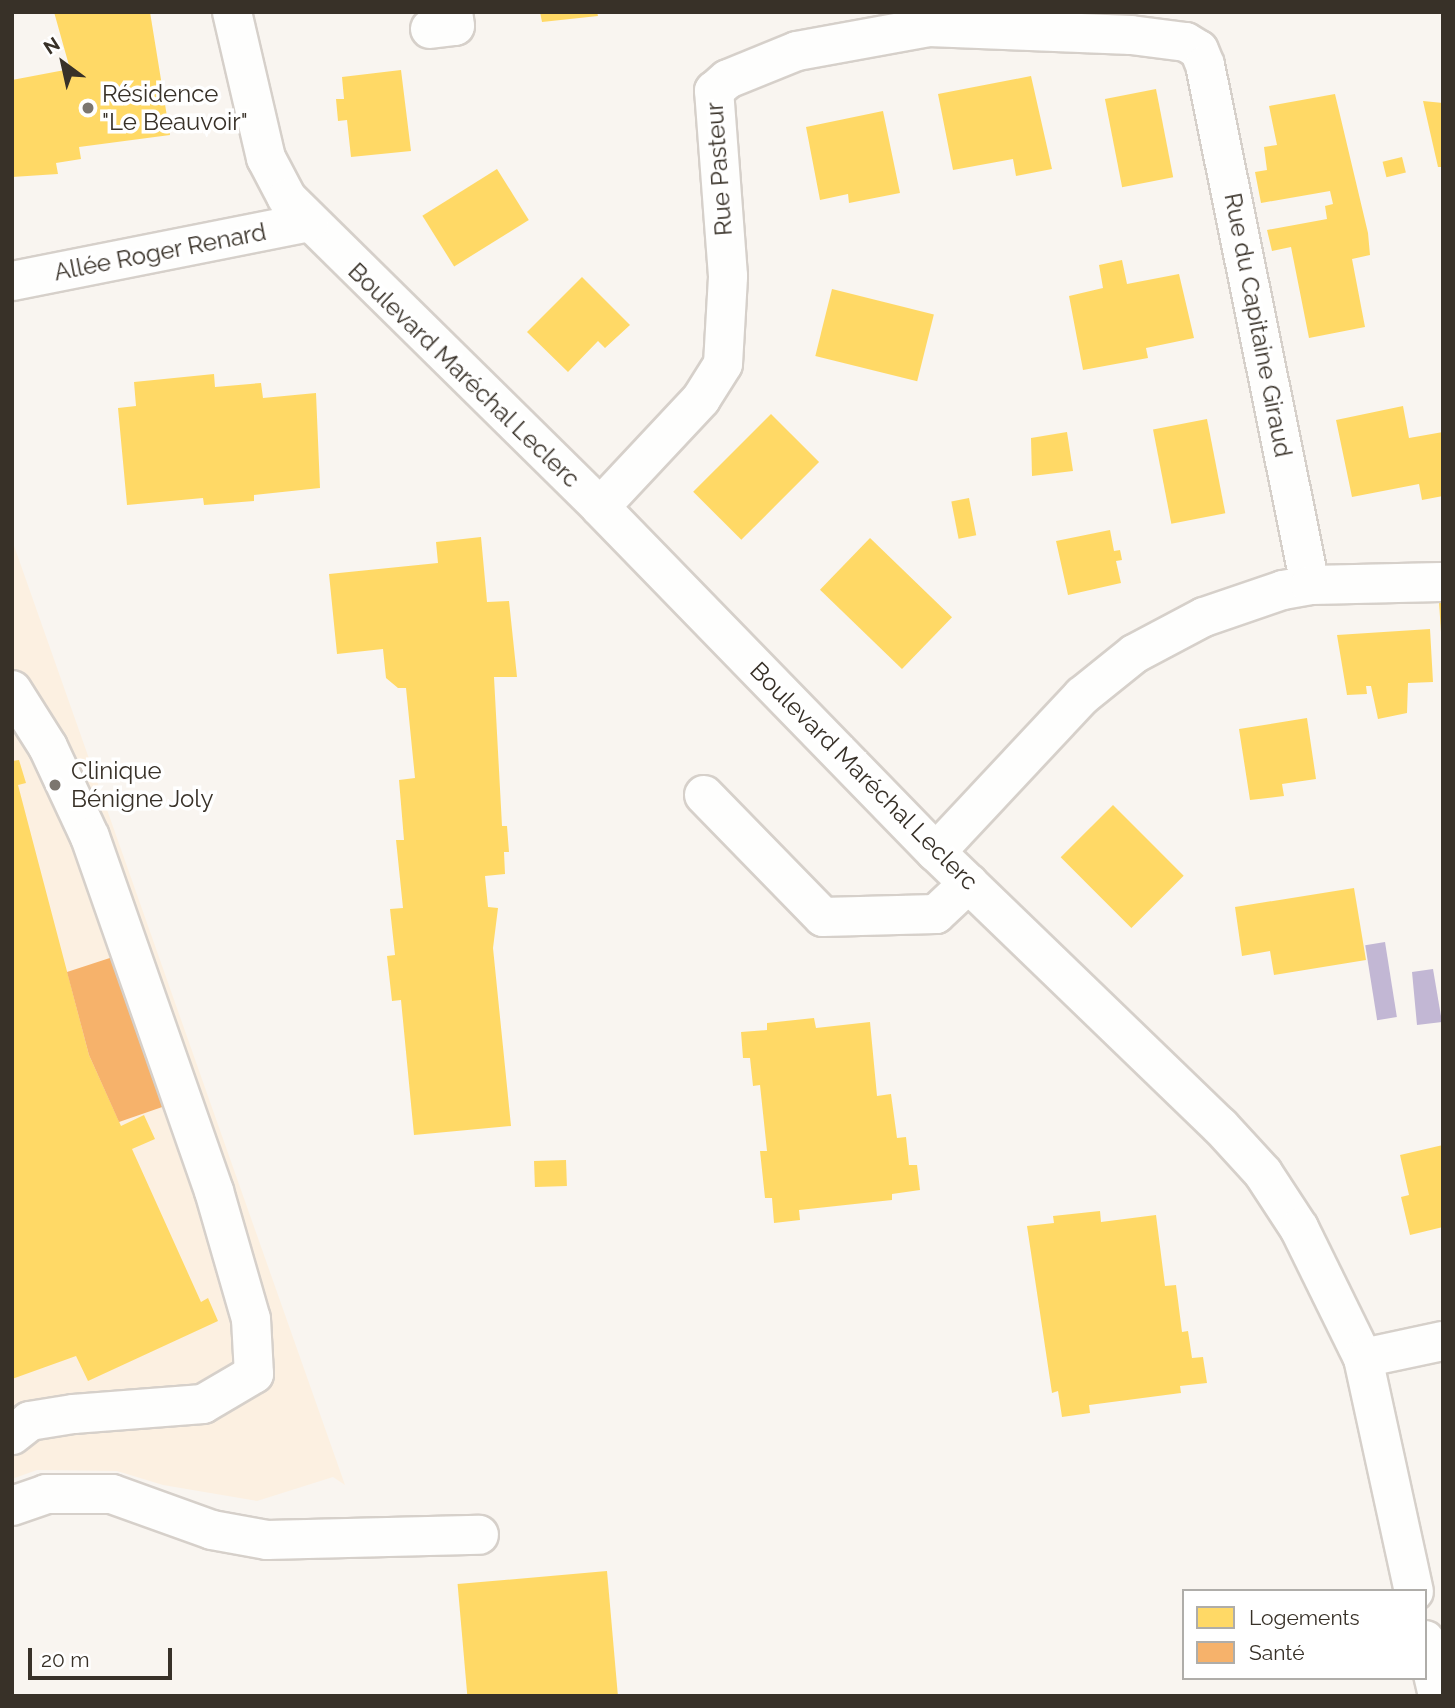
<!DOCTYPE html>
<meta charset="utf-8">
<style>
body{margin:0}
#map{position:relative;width:1455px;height:1708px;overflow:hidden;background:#f9f5f0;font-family:Raleway,sans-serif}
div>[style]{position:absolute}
.built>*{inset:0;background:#fcf0e1}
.water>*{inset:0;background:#c2b7d4;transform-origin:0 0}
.homes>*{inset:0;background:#ffd966;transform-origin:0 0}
.health>*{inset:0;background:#f6b26b}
.roads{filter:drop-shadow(2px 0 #d6d0ca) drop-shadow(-2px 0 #d6d0ca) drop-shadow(0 2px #d6d0ca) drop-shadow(0 -2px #d6d0ca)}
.minor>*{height:38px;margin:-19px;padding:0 19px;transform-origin:19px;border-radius:19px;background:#fefefd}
.dots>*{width:19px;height:19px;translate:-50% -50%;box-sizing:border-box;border:4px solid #fff;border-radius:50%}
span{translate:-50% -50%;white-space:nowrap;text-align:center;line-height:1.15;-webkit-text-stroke:7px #fff;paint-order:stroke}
.poi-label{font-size:24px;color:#383128}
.left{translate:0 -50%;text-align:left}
.street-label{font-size:24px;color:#383128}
.frame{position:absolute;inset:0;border:14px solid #383128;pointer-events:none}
.legend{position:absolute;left:1182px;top:1589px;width:245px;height:91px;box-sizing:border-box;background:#fff;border:2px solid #afada9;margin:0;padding:9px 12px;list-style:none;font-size:21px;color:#383128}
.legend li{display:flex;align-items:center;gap:14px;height:35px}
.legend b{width:35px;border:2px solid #afada9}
.north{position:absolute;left:28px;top:28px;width:70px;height:70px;-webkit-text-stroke:5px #fff;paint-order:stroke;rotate:327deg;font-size:19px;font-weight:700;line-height:28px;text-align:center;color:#383128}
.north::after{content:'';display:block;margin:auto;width:24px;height:32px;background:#383128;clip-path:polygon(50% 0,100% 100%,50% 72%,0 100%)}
.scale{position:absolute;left:28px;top:1648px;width:144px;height:32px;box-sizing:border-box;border:4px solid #383128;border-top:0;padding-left:9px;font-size:21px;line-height:24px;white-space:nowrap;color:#383128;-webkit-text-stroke:5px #fff;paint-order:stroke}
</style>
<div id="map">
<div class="built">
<div style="clip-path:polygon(12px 540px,345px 1485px,333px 1477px,257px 1501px,163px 1485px,117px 1471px,37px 1470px,12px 1479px)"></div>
</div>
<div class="water">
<div style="left:1385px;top:942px;width:76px;height:20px;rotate:81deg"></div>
<div style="clip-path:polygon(1433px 969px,1442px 1022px,1417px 1025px,1412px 972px)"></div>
</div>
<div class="homes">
<div style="clip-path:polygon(54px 12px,150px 12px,170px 135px,79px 147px,81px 159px,56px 163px,58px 174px,12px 177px,12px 80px,70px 69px)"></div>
<div style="clip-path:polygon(540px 12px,597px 12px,598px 16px,542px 22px)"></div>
<div style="clip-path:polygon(401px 70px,411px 151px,351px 157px,347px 120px,338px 121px,336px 99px,344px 99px,342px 77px)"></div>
<div style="clip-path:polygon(1031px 76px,1052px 169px,1016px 176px,1013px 159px,953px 170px,938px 94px)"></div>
<div style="left:1156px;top:89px;width:90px;height:52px;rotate:79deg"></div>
<div style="clip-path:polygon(1335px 94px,1368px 233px,1370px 255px,1352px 259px,1365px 327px,1309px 338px,1291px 247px,1272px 251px,1267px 230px,1327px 219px,1325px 206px,1333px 204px,1330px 191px,1261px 203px,1255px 172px,1267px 170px,1264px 147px,1277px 145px,1269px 106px)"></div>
<div style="clip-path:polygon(1423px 101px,1443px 103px,1443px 167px,1438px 167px)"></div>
<div style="clip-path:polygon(883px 111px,900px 193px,849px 203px,848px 194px,820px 200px,806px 127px)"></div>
<div style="left:1402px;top:157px;width:16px;height:20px;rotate:76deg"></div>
<div style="left:497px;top:169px;width:60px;height:88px;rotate:58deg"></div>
<div style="clip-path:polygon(1122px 260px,1127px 284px,1179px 274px,1194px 338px,1146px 348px,1148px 358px,1083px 370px,1069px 296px,1103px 288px,1099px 265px)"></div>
<div style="clip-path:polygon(582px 277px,630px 325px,605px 348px,598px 341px,568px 372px,527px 332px)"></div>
<div style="left:832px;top:289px;width:105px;height:69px;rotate:14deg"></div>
<div style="clip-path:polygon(214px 374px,215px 387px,261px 383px,263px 398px,316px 393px,320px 488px,254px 495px,254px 501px,204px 505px,203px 498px,127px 505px,118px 408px,136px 406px,134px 382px)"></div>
<div style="clip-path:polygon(1403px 406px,1409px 438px,1443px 432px,1443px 496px,1422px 500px,1419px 484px,1352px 497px,1336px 420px)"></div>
<div style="left:771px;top:414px;width:68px;height:110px;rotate:45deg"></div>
<div style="left:1207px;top:419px;width:96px;height:55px;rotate:79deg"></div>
<div style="clip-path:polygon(1067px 432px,1073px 471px,1032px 476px,1031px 438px)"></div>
<div style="left:969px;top:498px;width:38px;height:18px;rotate:79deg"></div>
<div style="clip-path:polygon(1110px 530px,1114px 551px,1120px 550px,1122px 560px,1116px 561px,1121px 583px,1068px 595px,1056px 541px)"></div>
<div style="clip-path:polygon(481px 537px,487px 602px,509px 601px,517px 677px,494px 677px,502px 826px,507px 826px,509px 852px,504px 852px,505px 874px,485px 876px,488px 907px,498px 908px,493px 948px,511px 1126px,414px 1135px,401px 1000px,392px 1001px,387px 956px,395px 955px,390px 909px,403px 908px,396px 840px,404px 840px,399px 780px,415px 778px,406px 688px,398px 688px,386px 678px,383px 649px,337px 654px,329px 574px,438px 563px,436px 542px)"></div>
<div style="left:870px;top:538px;width:114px;height:72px;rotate:44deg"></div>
<div style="clip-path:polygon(1443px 601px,1443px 632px,1441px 632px,1439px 602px)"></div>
<div style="clip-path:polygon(1430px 629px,1433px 682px,1408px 683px,1407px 713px,1378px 719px,1371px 686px,1366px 686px,1367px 694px,1347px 695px,1337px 635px)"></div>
<div style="clip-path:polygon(1307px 718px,1316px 779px,1282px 784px,1284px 796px,1250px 800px,1239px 729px)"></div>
<div style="clip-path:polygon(19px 760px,26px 783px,18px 785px,89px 1055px,121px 1126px,144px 1115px,155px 1139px,132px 1149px,201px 1302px,208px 1298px,218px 1321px,88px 1381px,76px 1356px,12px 1379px,12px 761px)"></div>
<div style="left:1113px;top:805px;width:100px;height:74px;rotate:45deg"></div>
<div style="clip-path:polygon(1354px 888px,1366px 960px,1274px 975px,1270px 951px,1242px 956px,1235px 907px)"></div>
<div style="clip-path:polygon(814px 1018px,816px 1028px,870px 1022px,877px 1096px,891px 1094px,897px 1138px,906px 1137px,909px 1165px,917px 1165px,920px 1190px,892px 1194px,892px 1200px,799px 1210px,800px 1220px,774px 1223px,772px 1198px,765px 1198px,760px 1151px,767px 1151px,760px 1085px,753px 1086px,750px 1058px,743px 1058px,741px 1032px,767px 1030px,767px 1023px)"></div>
<div style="clip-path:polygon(1443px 1145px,1443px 1227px,1410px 1235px,1401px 1197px,1409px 1195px,1400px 1155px)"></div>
<div style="left:566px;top:1160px;width:26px;height:32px;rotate:88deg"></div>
<div style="clip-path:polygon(1100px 1211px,1101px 1222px,1156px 1215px,1165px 1286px,1176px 1285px,1182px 1332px,1188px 1331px,1192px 1358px,1203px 1357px,1207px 1383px,1180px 1386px,1181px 1393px,1089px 1405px,1090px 1413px,1062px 1417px,1058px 1391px,1052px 1393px,1027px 1226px,1054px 1223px,1053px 1216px)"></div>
<div style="left:607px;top:1571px;width:126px;height:150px;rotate:85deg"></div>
</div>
<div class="health">
<div style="clip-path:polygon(119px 955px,168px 1105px,119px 1122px,89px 1055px,67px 972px)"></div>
</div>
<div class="roads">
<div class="minor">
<div style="left:232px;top:12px;width:150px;rotate:76.9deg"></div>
<div style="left:266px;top:158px;width:45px;rotate:62.3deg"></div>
<div style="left:287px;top:198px;width:440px;rotate:44.6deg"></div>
<div style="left:600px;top:507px;width:482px;rotate:45.8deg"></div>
<div style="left:936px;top:852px;width:395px;rotate:44deg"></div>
<div style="left:1220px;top:1126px;width:64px;rotate:47.5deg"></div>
<div style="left:1263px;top:1173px;width:66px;rotate:56.8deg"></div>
<div style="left:1299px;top:1228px;width:145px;rotate:63.8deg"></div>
<div style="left:1363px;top:1358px;width:239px;rotate:77.7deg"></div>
<div style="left:430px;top:29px;width:25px;rotate:-7deg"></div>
<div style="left:455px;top:26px;width:14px;rotate:-98deg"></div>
<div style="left:12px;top:281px;width:303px;rotate:-11.2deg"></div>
<div style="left:600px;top:507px;width:148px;rotate:-46.9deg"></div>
<div style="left:701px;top:399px;width:41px;rotate:-57.8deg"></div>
<div style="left:723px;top:364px;width:88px;rotate:-86.7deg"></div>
<div style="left:728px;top:276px;width:186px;rotate:-94.3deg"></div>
<div style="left:714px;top:91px;width:18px;rotate:-41deg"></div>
<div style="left:728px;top:79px;width:74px;rotate:-22.1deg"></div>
<div style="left:797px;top:51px;width:134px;rotate:-10.3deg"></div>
<div style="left:929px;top:27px;width:202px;rotate:2.3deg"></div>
<div style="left:1131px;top:35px;width:55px;rotate:7.3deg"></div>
<div style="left:1186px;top:42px;width:15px;rotate:32deg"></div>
<div style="left:1199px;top:50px;width:16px;rotate:68deg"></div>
<div style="left:1205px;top:65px;width:530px;rotate:78.58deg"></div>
<div style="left:12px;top:690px;width:67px;rotate:57.7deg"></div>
<div style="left:48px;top:747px;width:99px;rotate:65deg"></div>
<div style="left:90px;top:837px;width:375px;rotate:70.7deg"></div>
<div style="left:214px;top:1191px;width:133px;rotate:73.9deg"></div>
<div style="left:251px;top:1319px;width:55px;rotate:86.9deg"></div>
<div style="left:254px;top:1374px;width:59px;rotate:149.5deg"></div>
<div style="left:203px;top:1404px;width:130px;rotate:175.6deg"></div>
<div style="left:73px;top:1414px;width:44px;rotate:170.8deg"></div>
<div style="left:30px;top:1421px;width:23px;rotate:142deg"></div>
<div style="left:704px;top:795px;width:170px;rotate:45.7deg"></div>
<div style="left:823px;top:917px;width:113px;rotate:-1.5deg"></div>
<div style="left:936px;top:914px;width:45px;rotate:-43.2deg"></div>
<div style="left:936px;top:852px;width:214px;rotate:-46.9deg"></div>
<div style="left:1082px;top:696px;width:67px;rotate:-38.9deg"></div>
<div style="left:1134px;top:654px;width:79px;rotate:-27.9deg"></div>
<div style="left:1204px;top:617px;width:83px;rotate:-18.9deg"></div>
<div style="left:1283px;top:590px;width:27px;rotate:-10deg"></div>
<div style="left:1310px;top:585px;width:133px;rotate:-1.3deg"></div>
<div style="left:1363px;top:1358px;width:82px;rotate:-12deg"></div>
<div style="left:12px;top:1506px;width:36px;rotate:-19deg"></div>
<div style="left:46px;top:1494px;width:66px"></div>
<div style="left:112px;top:1494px;width:106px;rotate:19.8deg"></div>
<div style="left:212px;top:1530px;width:56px;rotate:10.3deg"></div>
<div style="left:267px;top:1540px;width:212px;rotate:-1.4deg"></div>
<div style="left:1425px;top:1640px;width:57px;rotate:76.9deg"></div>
</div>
</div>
<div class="dots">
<div style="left:88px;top:108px;background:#7c766e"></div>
<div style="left:55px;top:785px;background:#7c766e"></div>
</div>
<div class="poi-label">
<span class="left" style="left:102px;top:108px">Résidence<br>"Le Beauvoir"</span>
<span class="left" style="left:71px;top:785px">Clinique<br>Bénigne Joly</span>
</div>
<div class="street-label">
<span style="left:719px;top:169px;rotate:-94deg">Rue Pasteur</span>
<span style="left:160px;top:252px;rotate:-11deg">Allée Roger Renard</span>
<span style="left:1258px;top:325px;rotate:79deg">Rue du Capitaine Giraud</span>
<span style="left:464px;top:375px;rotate:44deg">Boulevard Maréchal Leclerc</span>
<span style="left:864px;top:776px;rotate:45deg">Boulevard Maréchal Leclerc</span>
</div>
<div class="frame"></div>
<ul class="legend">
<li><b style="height:19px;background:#ffd966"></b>Logements</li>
<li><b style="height:19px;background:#f6b26b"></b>Santé</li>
</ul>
<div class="north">N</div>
<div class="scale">20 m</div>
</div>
